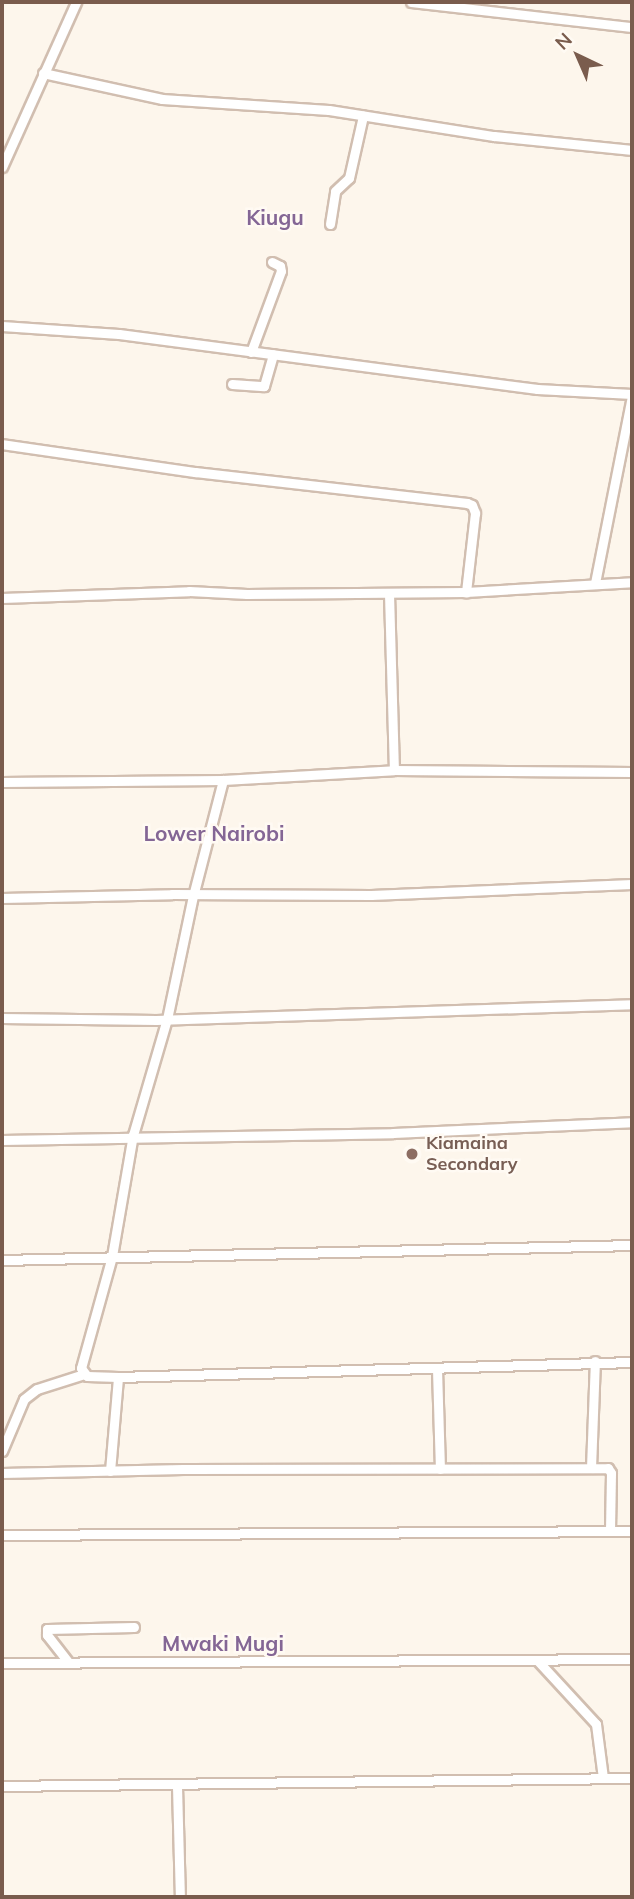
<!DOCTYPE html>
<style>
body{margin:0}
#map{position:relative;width:634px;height:1899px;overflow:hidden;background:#fdf6ec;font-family:Mulish,sans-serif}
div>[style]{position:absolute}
.roads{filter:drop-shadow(2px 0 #d1beb0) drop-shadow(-2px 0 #d1beb0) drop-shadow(0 2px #d1beb0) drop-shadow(0 -2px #d1beb0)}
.minor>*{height:9px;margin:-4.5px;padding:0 4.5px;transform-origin:4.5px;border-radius:4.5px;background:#fff}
.dots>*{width:19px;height:19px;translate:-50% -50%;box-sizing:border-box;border:4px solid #fffaf3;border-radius:50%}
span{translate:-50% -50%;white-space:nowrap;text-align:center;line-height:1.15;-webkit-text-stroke:5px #fffaf3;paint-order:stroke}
.education-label{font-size:18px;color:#785e54;font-weight:700}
.left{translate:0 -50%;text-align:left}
.quarter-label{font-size:21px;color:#846695;font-weight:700}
.frame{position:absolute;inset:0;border:4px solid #7a5c4d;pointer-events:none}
.north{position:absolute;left:543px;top:21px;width:70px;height:70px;-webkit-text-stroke:5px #fffaf3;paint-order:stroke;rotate:316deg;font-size:19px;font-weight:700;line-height:28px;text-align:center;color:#7a5c4d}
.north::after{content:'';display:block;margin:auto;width:24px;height:32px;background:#7a5c4d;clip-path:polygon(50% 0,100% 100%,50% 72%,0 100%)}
</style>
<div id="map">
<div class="roads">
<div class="minor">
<div style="left:411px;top:2px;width:222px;rotate:6.5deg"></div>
<div style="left:43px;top:73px;width:122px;rotate:12.3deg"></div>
<div style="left:162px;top:99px;width:167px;rotate:3.8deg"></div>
<div style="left:329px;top:110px;width:167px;rotate:9deg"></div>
<div style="left:494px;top:136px;width:139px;rotate:5.8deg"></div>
<div style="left:2px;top:167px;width:181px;rotate:-65.8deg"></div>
<div style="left:330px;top:224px;width:33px;rotate:-81deg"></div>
<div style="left:335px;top:191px;width:19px;rotate:-43deg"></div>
<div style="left:349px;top:178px;width:64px;rotate:-77.3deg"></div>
<div style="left:2px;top:326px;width:117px;rotate:3.9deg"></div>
<div style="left:119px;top:334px;width:422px;rotate:7.5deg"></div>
<div style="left:537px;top:389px;width:95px;rotate:3deg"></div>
<div style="left:251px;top:352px;width:86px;rotate:-69.7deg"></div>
<div style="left:281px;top:271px;width:5px;rotate:-101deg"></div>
<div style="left:280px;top:266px;width:9px;rotate:-153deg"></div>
<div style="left:232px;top:384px;width:32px;rotate:4deg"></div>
<div style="left:264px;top:386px;width:33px;rotate:-74deg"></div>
<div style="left:2px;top:444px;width:195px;rotate:8.3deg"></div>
<div style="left:195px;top:472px;width:274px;rotate:6.5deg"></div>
<div style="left:467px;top:503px;width:5px;rotate:22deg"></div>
<div style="left:472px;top:505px;width:9px;rotate:69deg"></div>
<div style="left:475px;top:513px;width:80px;rotate:96.5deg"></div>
<div style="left:595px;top:583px;width:191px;rotate:-78.8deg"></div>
<div style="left:389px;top:593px;width:177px;rotate:88.4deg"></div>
<div style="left:2px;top:598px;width:187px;rotate:-2.1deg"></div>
<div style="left:189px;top:591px;width:58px;rotate:3deg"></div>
<div style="left:247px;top:594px;width:219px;rotate:-0.5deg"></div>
<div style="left:466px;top:592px;width:166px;rotate:-3.4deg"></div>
<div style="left:2px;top:782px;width:221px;rotate:-0.5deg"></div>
<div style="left:223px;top:780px;width:171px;rotate:-3.3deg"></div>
<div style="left:394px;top:770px;width:238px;rotate:0.5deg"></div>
<div style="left:2px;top:898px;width:170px;rotate:-1.3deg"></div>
<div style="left:172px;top:894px;width:199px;rotate:0.3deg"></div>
<div style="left:371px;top:895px;width:261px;rotate:-2.4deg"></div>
<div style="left:2px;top:1018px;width:154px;rotate:0.7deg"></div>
<div style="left:156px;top:1020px;width:476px;rotate:-1.9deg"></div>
<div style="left:2px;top:1140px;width:391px;rotate:-1deg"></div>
<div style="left:393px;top:1133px;width:239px;rotate:-2.6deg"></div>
<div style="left:2px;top:1260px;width:630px;rotate:-1.36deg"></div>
<div style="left:437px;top:1369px;width:100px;rotate:88.3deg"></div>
<div style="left:118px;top:1377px;width:514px;rotate:-1.67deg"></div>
<div style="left:2px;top:1451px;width:56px;rotate:-67.1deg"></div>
<div style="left:24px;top:1399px;width:16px;rotate:-38deg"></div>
<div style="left:37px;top:1389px;width:49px;rotate:-17.7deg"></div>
<div style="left:591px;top:1468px;width:107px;rotate:-87.9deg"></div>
<div style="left:110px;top:1471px;width:94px;rotate:-85.1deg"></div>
<div style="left:118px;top:1377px;width:31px;rotate:-178deg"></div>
<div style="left:87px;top:1376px;width:10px;rotate:-127deg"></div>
<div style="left:81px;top:1368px;width:116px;rotate:-74.5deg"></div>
<div style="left:112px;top:1256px;width:123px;rotate:-80.2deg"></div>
<div style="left:133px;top:1135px;width:121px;rotate:-73.7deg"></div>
<div style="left:167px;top:1019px;width:126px;rotate:-78.1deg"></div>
<div style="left:193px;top:896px;width:120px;rotate:-75.5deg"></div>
<div style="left:2px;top:1473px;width:181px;rotate:-1.3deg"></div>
<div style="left:183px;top:1469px;width:425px;rotate:-0.1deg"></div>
<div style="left:608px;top:1468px;width:6px;rotate:59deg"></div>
<div style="left:611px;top:1473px;width:58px;rotate:91deg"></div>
<div style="left:2px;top:1535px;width:630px;rotate:-0.36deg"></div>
<div style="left:537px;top:1660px;width:87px;rotate:47.3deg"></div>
<div style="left:596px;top:1724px;width:54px;rotate:82.6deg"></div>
<div style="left:2px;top:1663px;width:630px;rotate:-0.36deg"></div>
<div style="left:69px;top:1663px;width:36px;rotate:-128deg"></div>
<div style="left:47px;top:1635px;width:6px;rotate:-90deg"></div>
<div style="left:47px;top:1629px;width:87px;rotate:-1.3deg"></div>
<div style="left:2px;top:1786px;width:630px;rotate:-0.73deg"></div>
<div style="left:177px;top:1786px;width:111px;rotate:88.5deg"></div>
</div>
</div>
<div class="dots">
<div style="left:412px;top:1154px;background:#8d6e63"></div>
</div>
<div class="education-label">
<span class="left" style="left:426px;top:1154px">Kiamaina<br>Secondary</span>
</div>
<div class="quarter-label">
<span style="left:275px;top:217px">Kiugu</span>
<span style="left:214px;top:833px">Lower Nairobi</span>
<span style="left:223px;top:1643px">Mwaki Mugi</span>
</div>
<div class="frame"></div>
<div class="north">N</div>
</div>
